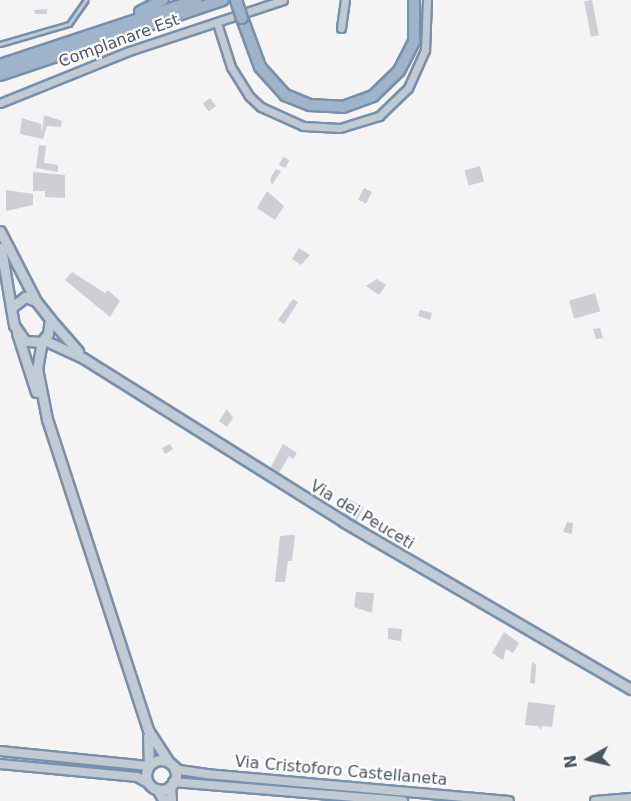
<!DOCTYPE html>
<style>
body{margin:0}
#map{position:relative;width:631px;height:801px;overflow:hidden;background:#f5f3f3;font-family:"DejaVu Sans",sans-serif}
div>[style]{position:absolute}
.building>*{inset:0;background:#cdcfd5;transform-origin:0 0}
.roads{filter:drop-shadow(2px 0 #7690ad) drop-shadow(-2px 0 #7690ad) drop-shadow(0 2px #7690ad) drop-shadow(0 -2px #7690ad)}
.service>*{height:3px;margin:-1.5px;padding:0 1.5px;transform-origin:1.5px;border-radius:1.5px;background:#c1cad2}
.minor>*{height:7px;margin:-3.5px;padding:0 3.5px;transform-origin:3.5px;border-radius:3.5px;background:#c1cad2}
.tertiary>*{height:8px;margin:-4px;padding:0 4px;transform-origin:4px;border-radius:4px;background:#c1cad2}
.secondary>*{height:9px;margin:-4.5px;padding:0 4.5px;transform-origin:4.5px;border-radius:4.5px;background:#c1cbd6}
.secondary>.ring{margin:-4.5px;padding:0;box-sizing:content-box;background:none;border:9px solid #c1cbd6;border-radius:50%}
.trunk>*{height:10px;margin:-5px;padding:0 5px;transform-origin:5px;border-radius:5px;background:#9fb4c9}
.bridges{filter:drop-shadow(2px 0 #7690ad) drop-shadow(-2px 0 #7690ad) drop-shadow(0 2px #7690ad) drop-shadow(0 -2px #7690ad)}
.trunk-bridge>*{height:10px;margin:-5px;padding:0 5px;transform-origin:5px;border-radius:5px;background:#9fb4c9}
span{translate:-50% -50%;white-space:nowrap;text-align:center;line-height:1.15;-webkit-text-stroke:4.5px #fff;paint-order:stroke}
.street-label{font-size:16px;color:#4a5661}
.north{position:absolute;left:559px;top:729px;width:60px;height:60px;-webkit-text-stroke:4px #fff;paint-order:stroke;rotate:262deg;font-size:16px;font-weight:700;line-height:24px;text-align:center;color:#4a5661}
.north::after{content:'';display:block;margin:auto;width:21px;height:27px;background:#4a5661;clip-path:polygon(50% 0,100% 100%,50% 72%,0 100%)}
</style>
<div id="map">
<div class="building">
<div style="left:592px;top:0;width:36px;height:8px;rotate:79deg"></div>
<div style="clip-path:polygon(47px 9px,47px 14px,35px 14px,34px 10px)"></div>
<div style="left:210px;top:98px;width:10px;height:9px;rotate:53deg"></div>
<div style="clip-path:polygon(44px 115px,62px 121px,61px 127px,47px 126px,43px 139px,20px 134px,22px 118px,41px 124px,42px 133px)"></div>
<div style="clip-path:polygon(39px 145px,46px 146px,44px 163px,58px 165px,58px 172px,36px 168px)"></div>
<div style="left:283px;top:157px;width:7px;height:9px;rotate:27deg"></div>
<div style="left:480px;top:166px;width:16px;height:16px;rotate:75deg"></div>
<div style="clip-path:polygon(276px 169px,281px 171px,272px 185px,270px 179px)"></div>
<div style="clip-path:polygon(33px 172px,65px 175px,65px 198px,45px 197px,45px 191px,33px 191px)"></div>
<div style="left:364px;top:188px;width:9px;height:13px;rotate:27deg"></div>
<div style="clip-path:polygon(6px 190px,33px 194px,33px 205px,6px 211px)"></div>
<div style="clip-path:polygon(267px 191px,284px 206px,275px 220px,257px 208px)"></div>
<div style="clip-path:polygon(299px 248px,310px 255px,301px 265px,292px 259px)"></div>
<div style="clip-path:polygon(72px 272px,105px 293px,108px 290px,120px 301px,110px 317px,65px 280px)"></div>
<div style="clip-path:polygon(377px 279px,386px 285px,379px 295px,366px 286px)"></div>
<div style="left:595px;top:293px;width:19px;height:27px;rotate:74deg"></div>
<div style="clip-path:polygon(293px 299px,298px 302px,284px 324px,278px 320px)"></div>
<div style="clip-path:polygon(420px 310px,432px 313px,430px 320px,418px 316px)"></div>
<div style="clip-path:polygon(600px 328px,603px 338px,596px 339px,593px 329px)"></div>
<div style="clip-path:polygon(227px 409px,233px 418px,227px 427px,219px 421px)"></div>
<div style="clip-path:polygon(170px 444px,173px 449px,165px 454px,162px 448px)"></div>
<div style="clip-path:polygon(283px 444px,297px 453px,293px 459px,289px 456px,279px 473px,271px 467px)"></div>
<div style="clip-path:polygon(349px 499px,364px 507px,357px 520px,362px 526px,344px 515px)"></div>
<div style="clip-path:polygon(567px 522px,573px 523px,572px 534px,563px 532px)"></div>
<div style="clip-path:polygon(290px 535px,295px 535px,292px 561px,288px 561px,285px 582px,275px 582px,280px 536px)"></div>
<div style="clip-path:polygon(356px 592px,374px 593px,372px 613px,354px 607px)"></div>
<div style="clip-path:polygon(388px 628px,402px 629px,401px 641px,388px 639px)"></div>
<div style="clip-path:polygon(504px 632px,519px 643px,513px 653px,506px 649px,503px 660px,492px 653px)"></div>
<div style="clip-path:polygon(532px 662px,536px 665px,535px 684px,530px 683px)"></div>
<div style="clip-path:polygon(528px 702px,555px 705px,552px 727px,542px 726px,541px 730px,538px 726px,525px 725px)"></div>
</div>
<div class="roads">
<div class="service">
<div style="left:0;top:44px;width:72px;rotate:-16.2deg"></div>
<div style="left:69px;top:24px;width:29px;rotate:-55deg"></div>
</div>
<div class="minor">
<div style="left:217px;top:23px;width:46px;rotate:72.3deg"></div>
<div style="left:231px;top:67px;width:34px;rotate:58deg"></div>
<div style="left:249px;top:96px;width:16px;rotate:43deg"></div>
<div style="left:261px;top:107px;width:46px;rotate:24.3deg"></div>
<div style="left:303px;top:126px;width:37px;rotate:3deg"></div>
<div style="left:340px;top:128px;width:41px;rotate:-17.1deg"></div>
<div style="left:379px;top:116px;width:40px;rotate:-44deg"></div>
<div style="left:408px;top:88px;width:42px;rotate:-65.9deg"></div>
<div style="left:425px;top:50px;width:50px;rotate:-87.7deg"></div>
<div style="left:341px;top:28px;width:28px;rotate:-82deg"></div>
<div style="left:0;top:103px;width:139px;rotate:-22deg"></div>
<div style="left:129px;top:51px;width:162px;rotate:-18.3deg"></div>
</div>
<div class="tertiary">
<div style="left:0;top:751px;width:149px;rotate:5.8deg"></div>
<div style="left:0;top:764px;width:138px;rotate:5.4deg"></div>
<div style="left:137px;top:777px;width:13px;rotate:29deg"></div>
<div style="left:172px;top:764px;width:9px;rotate:41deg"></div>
<div style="left:179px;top:770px;width:27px;rotate:8deg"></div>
<div style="left:206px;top:774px;width:304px;rotate:5.1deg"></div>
<div style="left:173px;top:782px;width:231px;rotate:4.7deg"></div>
<div style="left:595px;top:801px;width:36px;rotate:-5deg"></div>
</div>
<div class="secondary">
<div style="left:0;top:231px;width:76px;rotate:62.8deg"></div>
<div style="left:1px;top:248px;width:61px;rotate:80.5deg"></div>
<div style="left:25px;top:297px;width:12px;rotate:20deg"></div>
<div style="left:36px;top:301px;width:23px;rotate:52deg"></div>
<div style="left:50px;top:319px;width:15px;rotate:98deg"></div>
<div style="left:48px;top:334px;width:11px;rotate:131deg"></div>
<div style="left:41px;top:342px;width:16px;rotate:-176deg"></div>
<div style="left:25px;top:341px;width:19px;rotate:-125deg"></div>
<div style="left:14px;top:325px;width:17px;rotate:-100deg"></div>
<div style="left:11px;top:308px;width:18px;rotate:-38deg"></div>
<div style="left:50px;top:319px;width:43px;rotate:48.8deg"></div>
<div style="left:17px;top:333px;width:62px;rotate:72.1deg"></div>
<div style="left:44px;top:340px;width:43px;rotate:24.8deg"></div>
<div style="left:83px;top:358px;width:308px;rotate:32.1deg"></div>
<div style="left:344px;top:522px;width:332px;rotate:30.2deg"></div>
<div style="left:42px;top:341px;width:27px;rotate:100deg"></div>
<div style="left:37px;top:368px;width:52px;rotate:78.9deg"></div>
<div style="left:47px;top:419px;width:327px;rotate:72deg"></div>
<div style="left:148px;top:730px;width:37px;rotate:57deg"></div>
<div style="left:148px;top:736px;width:28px;rotate:88deg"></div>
<div class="ring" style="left:146px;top:760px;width:21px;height:21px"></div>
<div style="left:170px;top:786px;width:15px;rotate:86deg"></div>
<div style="left:157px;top:789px;width:14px;rotate:60deg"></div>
</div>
<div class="trunk">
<div style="left:140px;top:12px;width:26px;rotate:-28deg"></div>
<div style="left:242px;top:18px;width:52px;rotate:69.8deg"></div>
<div style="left:260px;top:67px;width:38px;rotate:48deg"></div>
<div style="left:285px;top:95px;width:27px;rotate:22deg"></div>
<div style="left:310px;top:105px;width:33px;rotate:3deg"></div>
<div style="left:343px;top:107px;width:32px;rotate:-20deg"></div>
<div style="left:373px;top:96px;width:36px;rotate:-44deg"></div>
<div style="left:399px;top:71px;width:34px;rotate:-63deg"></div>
<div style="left:414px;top:41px;width:41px;rotate:-90deg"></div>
<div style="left:0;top:65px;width:207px;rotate:-18.3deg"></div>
<div style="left:0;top:75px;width:235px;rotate:-18.6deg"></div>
</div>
</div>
<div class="bridges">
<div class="trunk-bridge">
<div style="left:236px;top:0;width:19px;rotate:72deg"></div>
</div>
</div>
<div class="street-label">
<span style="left:119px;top:41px;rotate:-20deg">Complanare Est</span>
<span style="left:362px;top:515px;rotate:31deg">Via dei Peuceti</span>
<span style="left:341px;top:771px;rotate:5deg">Via Cristoforo Castellaneta</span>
</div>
<div class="north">N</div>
</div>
